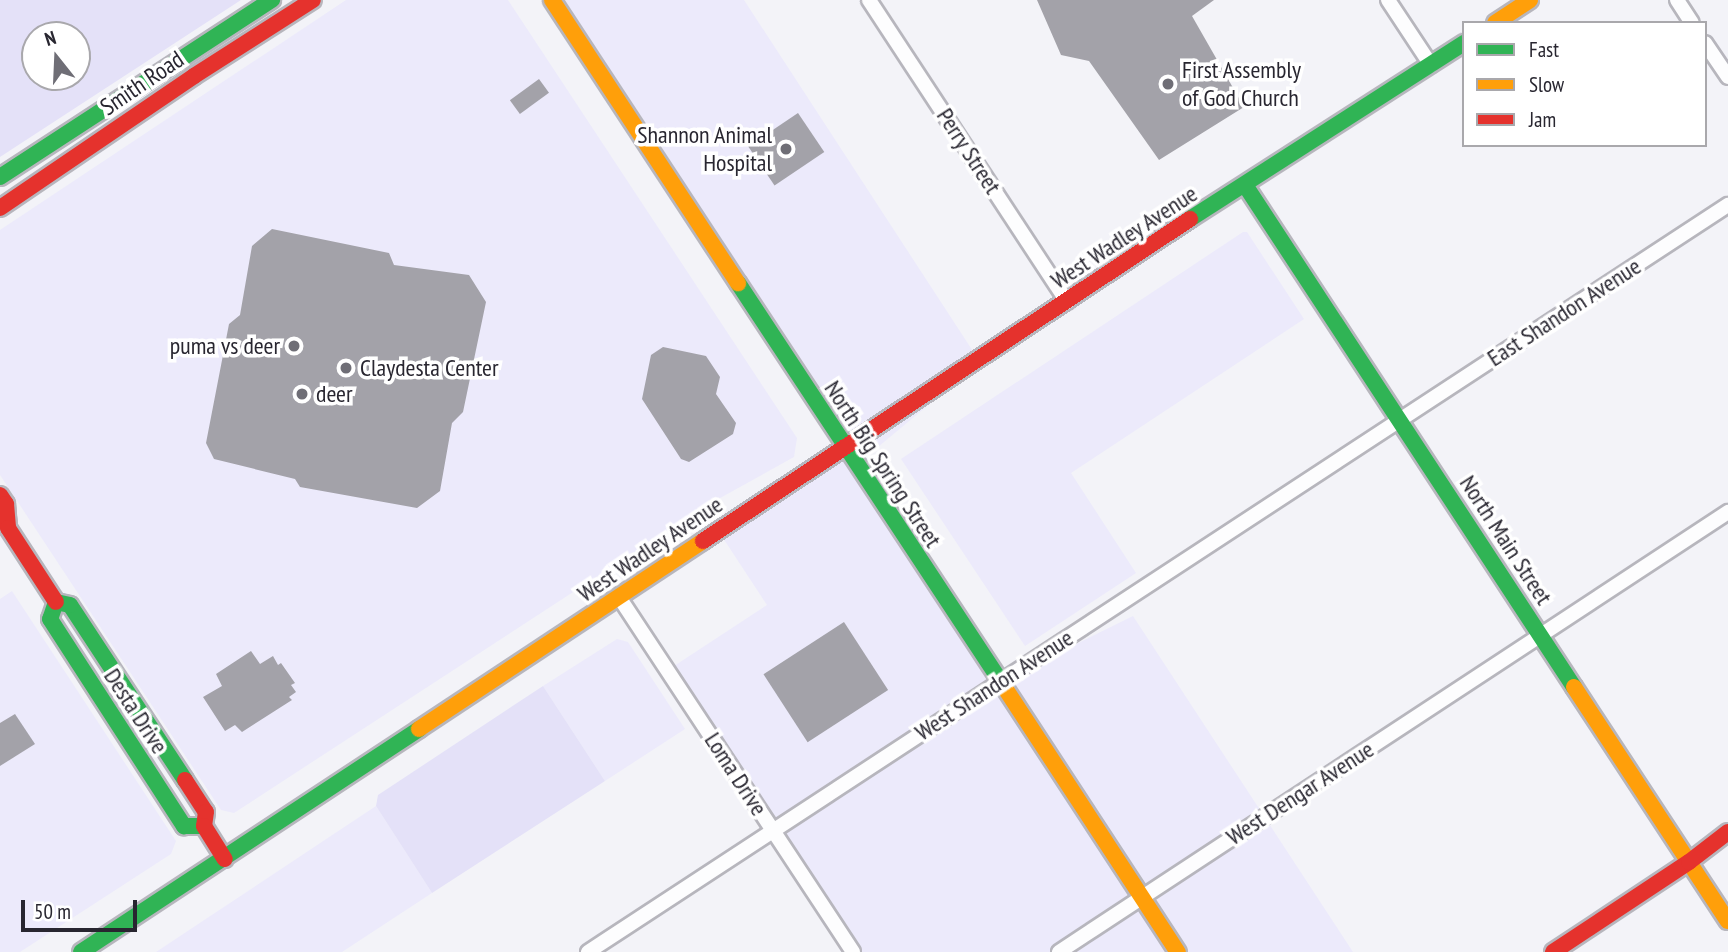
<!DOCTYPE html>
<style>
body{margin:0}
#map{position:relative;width:1728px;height:952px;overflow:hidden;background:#f3f3f8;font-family:"PT Sans Narrow",sans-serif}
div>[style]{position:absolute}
.built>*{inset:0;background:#eceafb}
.green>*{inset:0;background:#e4e1f8}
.building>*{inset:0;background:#a3a2a9;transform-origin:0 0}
.roads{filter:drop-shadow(2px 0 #b7b6bd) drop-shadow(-2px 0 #b7b6bd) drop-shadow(0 2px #b7b6bd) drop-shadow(0 -2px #b7b6bd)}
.street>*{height:14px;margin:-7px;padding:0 7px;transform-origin:7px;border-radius:7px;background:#fdfdfe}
.fast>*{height:16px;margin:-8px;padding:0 8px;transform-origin:8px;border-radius:8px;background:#30b455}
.slow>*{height:16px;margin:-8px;padding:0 8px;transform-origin:8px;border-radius:8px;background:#ff9f0a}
.jam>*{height:16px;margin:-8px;padding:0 8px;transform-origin:8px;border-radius:8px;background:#e5322d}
.dots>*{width:19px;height:19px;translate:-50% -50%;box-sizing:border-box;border:4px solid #fff;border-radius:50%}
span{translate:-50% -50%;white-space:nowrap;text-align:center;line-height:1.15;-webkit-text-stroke:7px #fff;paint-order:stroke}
.poi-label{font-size:24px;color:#282630}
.left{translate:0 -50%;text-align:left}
.right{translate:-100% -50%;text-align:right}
.street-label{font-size:24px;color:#282630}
.legend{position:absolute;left:1462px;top:21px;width:245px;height:126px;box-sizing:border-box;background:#fff;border:2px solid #a9a8ac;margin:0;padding:9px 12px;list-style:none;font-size:21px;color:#282630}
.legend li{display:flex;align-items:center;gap:14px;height:35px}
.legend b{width:35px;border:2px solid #a9a8ac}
.north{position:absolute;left:21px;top:21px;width:70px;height:70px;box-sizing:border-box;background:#fff;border:2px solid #a9a8ac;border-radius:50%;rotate:342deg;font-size:19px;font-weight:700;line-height:28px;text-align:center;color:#282630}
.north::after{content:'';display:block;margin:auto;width:24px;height:32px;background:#6f6e76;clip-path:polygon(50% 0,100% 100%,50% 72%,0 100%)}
.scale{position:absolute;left:21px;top:900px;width:116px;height:32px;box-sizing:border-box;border:4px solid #282630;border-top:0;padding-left:9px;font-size:21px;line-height:24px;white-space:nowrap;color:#282630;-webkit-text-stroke:5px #fff;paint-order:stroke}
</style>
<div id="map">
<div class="built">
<div style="clip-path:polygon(346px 0,508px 0,797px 438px,794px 457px,702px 508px,234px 813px,221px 810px,0 475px,0 230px)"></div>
<div style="clip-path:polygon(553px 0,744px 0,980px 362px,866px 457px,999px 682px,1133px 616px,1353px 952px,853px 952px,668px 670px,767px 605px,719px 532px,846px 449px)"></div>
<div style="clip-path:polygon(1243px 232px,1247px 232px,1304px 319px,1071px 473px,1136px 573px,1025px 646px,901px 459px)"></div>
<div style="clip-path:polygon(12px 591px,176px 841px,171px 854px,20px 952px,0 952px,0 599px)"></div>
<div style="clip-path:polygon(617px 639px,628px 642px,685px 729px,605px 781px,543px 686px)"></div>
<div style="clip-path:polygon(376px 806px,432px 893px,342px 952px,156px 952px)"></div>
</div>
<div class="green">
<div style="clip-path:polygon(evenodd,0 0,241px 0,0 157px,0 0,77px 35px,77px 77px,35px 77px,35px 35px,77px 35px)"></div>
<div style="clip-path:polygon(543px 686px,605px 781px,432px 893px,376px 806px,378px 795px)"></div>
</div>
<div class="building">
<div style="clip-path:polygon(1037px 0,1214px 0,1192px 16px,1244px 107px,1159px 160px,1089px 61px,1061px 55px)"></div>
<div style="left:539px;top:79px;width:17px;height:36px;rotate:54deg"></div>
<div style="left:798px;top:113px;width:47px;height:60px;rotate:56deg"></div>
<div style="clip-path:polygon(272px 229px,389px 253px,394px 265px,469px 275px,486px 302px,463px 412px,452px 423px,440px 491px,417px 508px,300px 487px,295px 479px,214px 459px,206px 443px,229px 324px,240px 315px,252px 246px)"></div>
<div style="clip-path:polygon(663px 347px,706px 356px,720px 377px,716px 394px,736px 423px,733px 434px,689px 462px,681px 459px,642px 399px,651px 355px)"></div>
<div style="left:844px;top:622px;width:81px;height:96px;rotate:57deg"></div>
<div style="clip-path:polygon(251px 651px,260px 664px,273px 656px,278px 665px,281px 663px,295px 683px,291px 685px,296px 692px,289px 697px,292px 700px,242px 732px,235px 725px,225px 731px,203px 697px,222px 686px,216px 674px)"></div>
<div style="clip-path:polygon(15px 714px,35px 744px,0 766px,0 723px)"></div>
</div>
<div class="roads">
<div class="street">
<div style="left:869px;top:0;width:361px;rotate:56.7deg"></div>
<div style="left:1388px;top:0;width:78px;rotate:56.5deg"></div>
<div style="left:1677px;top:0;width:27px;rotate:57deg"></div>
<div style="left:1705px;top:43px;width:41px;rotate:55.9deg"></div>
<div style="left:619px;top:597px;width:425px;rotate:56.6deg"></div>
<div style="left:588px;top:952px;width:1363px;rotate:-33.24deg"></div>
<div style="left:1059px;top:952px;width:801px;rotate:-33.33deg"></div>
</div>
<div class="fast">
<div style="left:0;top:177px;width:325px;rotate:-33.1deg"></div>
<div style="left:1245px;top:185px;width:600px;rotate:56.76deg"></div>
<div style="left:1190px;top:219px;width:326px;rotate:-32.7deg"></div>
<div style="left:738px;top:283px;width:478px;rotate:56.6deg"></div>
<div style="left:185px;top:780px;width:209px;rotate:-123.3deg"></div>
<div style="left:70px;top:605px;width:14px;rotate:-168deg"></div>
<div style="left:56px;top:602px;width:18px;rotate:109deg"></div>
<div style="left:50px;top:619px;width:247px;rotate:57.1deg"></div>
<div style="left:184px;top:826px;width:20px"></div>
<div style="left:81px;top:952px;width:405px;rotate:-33.4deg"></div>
</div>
<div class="slow">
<div style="left:552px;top:0;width:339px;rotate:56.7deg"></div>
<div style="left:1495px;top:23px;width:42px;rotate:-33.3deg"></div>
<div style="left:1001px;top:682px;width:323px;rotate:56.8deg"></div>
<div style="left:1574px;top:687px;width:280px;rotate:56.7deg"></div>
<div style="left:419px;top:729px;width:341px;rotate:-33.5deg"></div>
</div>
<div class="jam">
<div style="left:0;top:208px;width:235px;rotate:-34.2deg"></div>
<div style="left:194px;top:76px;width:141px;rotate:-32.6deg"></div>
<div style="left:0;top:495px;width:11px;rotate:56deg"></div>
<div style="left:6px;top:504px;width:24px;rotate:85deg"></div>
<div style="left:8px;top:528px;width:88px;rotate:57deg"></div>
<div style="left:703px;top:541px;width:584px;rotate:-33.47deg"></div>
<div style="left:185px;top:780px;width:38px;rotate:57deg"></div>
<div style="left:206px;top:812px;width:14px;rotate:98deg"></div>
<div style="left:204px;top:826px;width:39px;rotate:58deg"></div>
<div style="left:1553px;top:952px;width:163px;rotate:-33.5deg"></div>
<div style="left:1689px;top:862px;width:49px;rotate:-37.6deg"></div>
</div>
</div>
<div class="dots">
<div style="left:1168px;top:84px;background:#6f6e76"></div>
<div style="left:786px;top:149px;background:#6f6e76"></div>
<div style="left:294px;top:346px;background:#6f6e76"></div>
<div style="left:346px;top:368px;background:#6f6e76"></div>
<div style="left:302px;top:394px;background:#6f6e76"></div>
</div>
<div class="poi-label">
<span class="left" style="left:1182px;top:84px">First Assembly<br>of God Church</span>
<span class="right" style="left:772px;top:149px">Shannon Animal<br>Hospital</span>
<span class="right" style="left:280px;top:346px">puma vs deer</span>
<span class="left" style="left:360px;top:368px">Claydesta Center</span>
<span class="left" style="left:316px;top:394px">deer</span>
</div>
<div class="street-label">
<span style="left:142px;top:83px;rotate:-34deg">Smith Road</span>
<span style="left:969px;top:151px;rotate:57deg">Perry Street</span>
<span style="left:1124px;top:237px;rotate:-33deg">West Wadley Avenue</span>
<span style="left:1564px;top:312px;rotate:-33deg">East Shandon Avenue</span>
<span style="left:883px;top:464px;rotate:57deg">North Big Spring Street</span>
<span style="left:1506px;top:540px;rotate:57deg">North Main Street</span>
<span style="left:650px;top:549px;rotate:-34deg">West Wadley Avenue</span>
<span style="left:994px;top:685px;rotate:-33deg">West Shandon Avenue</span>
<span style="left:136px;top:711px;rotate:57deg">Desta Drive</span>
<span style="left:736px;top:774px;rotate:57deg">Loma Drive</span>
<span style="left:1300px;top:793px;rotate:-33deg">West Dengar Avenue</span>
</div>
<ul class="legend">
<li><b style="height:9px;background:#30b455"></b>Fast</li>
<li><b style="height:9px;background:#ff9f0a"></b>Slow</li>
<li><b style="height:9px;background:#e5322d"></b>Jam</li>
</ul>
<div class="north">N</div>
<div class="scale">50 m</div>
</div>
